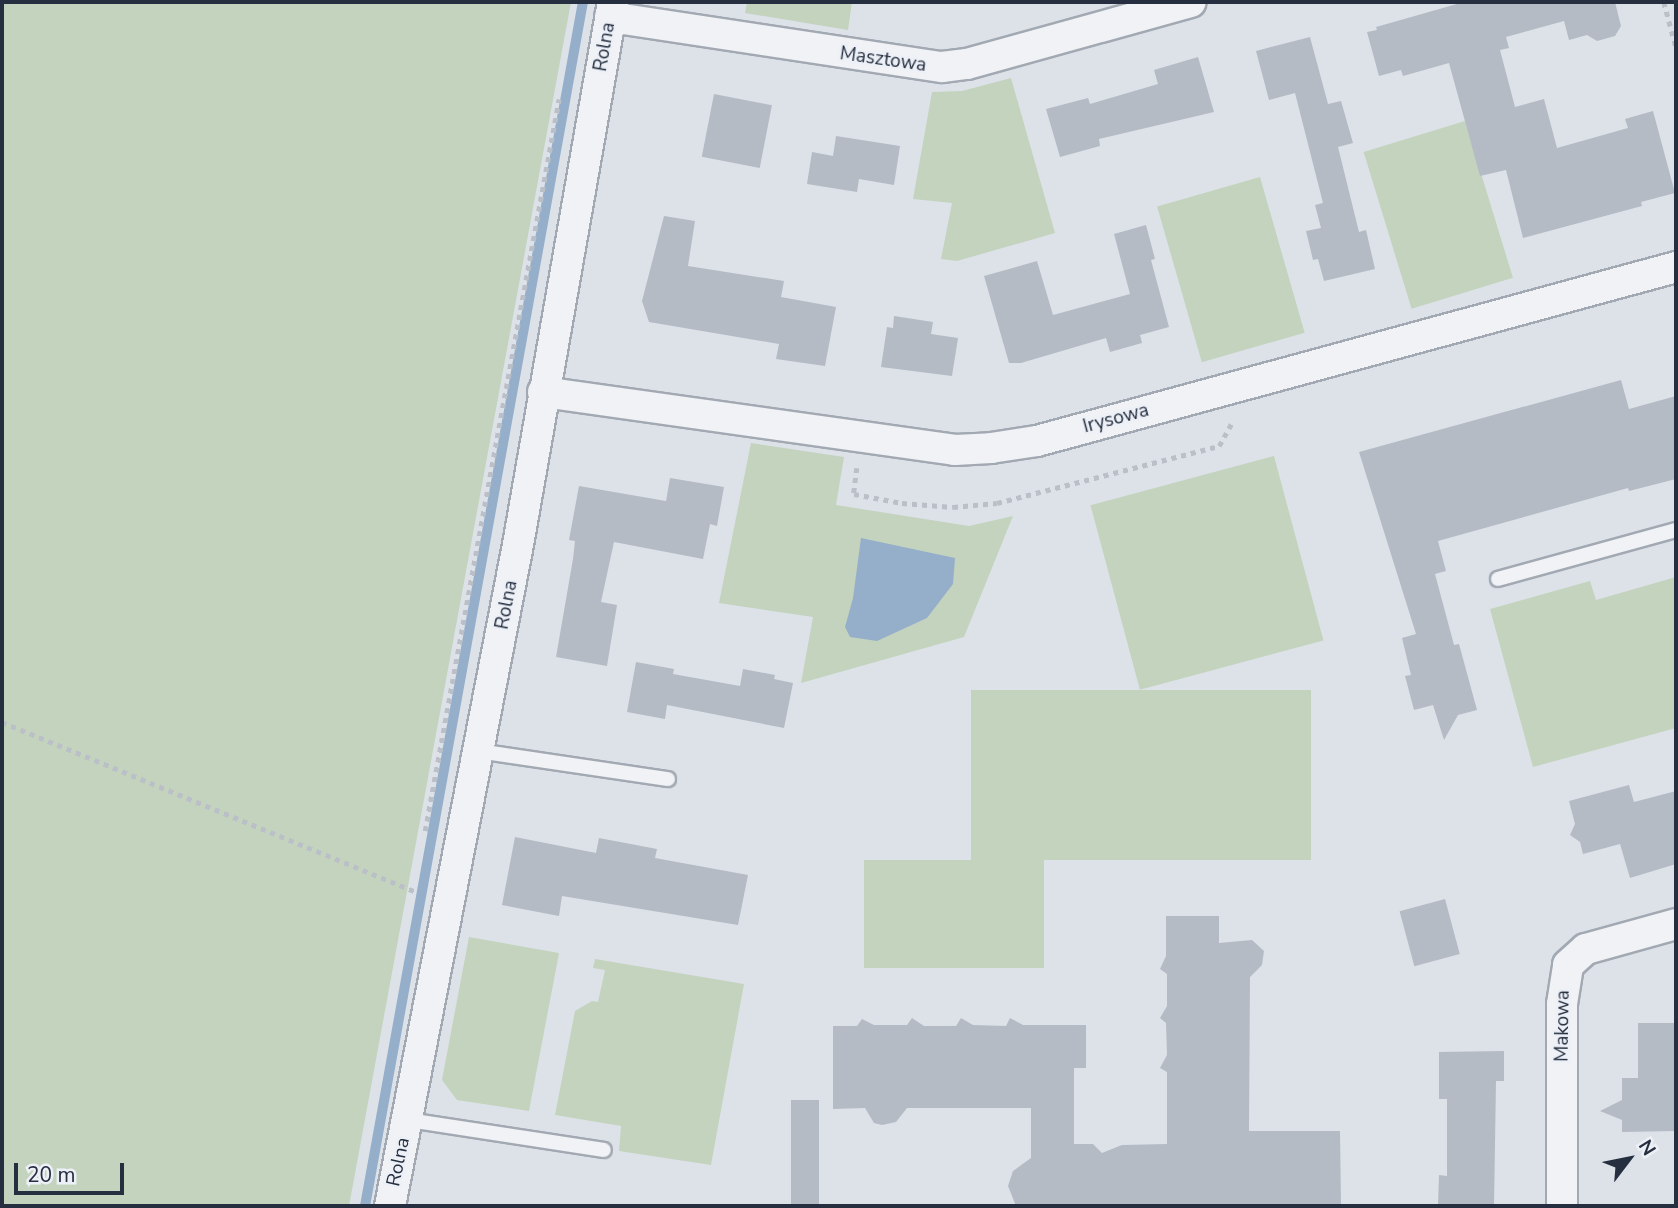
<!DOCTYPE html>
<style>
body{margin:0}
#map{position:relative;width:1678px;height:1208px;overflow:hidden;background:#dde2e8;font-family:"Nunito Sans",sans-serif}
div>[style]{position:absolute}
.green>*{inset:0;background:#c3d3be;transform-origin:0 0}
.water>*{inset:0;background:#95afcb}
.stream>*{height:10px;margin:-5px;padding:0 5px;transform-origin:5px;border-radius:5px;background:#95afcb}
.building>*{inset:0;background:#b4bbc5;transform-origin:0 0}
.path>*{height:4.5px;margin-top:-2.25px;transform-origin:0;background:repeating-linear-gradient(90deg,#bbbfc7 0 5px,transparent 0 10px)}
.roads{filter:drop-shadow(2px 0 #a2a9b2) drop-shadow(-2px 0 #a2a9b2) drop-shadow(0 2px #a2a9b2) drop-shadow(0 -2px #a2a9b2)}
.service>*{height:14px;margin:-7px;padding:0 7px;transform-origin:7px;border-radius:7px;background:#f0f2f6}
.minor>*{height:30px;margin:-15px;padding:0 15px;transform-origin:15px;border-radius:15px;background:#f0f2f6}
span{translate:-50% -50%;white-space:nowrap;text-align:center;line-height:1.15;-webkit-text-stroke:5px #edf0f6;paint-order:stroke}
.street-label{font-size:19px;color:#252f40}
.frame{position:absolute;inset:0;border:4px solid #252f40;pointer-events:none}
.north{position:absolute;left:1594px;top:1124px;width:70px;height:70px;-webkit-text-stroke:5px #edf0f6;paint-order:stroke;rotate:58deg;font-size:19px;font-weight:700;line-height:28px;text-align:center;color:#252f40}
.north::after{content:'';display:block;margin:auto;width:24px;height:32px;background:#252f40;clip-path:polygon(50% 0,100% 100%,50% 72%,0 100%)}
.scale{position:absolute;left:14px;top:1163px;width:110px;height:32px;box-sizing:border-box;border:4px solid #252f40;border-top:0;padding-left:9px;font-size:21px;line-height:24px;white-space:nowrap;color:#252f40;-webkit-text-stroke:5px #edf0f6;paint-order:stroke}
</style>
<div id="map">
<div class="green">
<div style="clip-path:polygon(2px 2px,571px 2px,349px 1206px,2px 1206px)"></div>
<div style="clip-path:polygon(747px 2px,852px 2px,848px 30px,745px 13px)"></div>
<div style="clip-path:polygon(1011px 78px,1055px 233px,957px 261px,941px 259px,952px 203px,913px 199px,932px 92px,962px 91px)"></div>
<div style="left:1465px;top:121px;width:164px;height:106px;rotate:73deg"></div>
<div style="left:1260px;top:177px;width:162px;height:107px;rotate:74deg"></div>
<div style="clip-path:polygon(751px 443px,844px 457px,836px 505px,969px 526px,1013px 516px,964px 637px,801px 683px,813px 617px,719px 603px)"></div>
<div style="left:1274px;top:456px;width:191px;height:190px;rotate:75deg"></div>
<div style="clip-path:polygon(1676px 577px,1676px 728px,1533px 767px,1490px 609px,1590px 581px,1596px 600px)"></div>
<div style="clip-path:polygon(971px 690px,1311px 690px,1311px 860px,1044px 860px,1044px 968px,864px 968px,864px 860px,971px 860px)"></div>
<div style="clip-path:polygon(469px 937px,559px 953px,529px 1111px,457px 1100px,442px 1080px)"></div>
<div style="clip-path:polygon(595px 959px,744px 984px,711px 1165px,619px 1151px,621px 1126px,555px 1115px,575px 1011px,592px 1001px,598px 1002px,605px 970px,593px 968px)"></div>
</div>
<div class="water">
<div style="clip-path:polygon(861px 538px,955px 558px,953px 584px,927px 618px,877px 641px,850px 637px,845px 627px,853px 598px)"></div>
</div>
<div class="stream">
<div style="left:365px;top:1206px;width:1224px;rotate:-79.74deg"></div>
</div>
<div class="building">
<div style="clip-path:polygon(1464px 2px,1615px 2px,1621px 26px,1615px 36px,1597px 41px,1587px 35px,1569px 40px,1564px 21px,1506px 37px,1509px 48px,1500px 50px,1515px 107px,1544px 99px,1557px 148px,1628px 128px,1625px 119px,1653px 111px,1675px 193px,1641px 202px,1642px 206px,1523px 238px,1506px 170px,1480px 176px,1449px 63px,1403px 76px,1401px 70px,1379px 76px,1367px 32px,1377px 30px,1376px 27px)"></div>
<div style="clip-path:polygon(1310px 37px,1328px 104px,1341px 101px,1353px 143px,1338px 147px,1359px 232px,1366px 230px,1375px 269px,1324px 281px,1318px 259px,1313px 260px,1306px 231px,1321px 228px,1315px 205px,1323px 203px,1295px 93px,1269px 100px,1256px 51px)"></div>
<div style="clip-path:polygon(1198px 57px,1214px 112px,1099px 139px,1100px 146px,1060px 157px,1046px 109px,1088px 98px,1090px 104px,1158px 84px,1154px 70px)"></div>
<div style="left:714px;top:94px;width:59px;height:64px;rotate:11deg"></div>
<div style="clip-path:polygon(836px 136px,900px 146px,894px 185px,859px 179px,857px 192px,807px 184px,812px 152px,833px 156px)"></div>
<div style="clip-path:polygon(664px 216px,695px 221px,688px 266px,784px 281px,781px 297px,836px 307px,825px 366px,776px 359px,779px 344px,649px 322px,642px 301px)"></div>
<div style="clip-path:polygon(1146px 225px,1155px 259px,1151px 260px,1169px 327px,1140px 335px,1142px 343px,1110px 352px,1106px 338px,1021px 363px,1009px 363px,984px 276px,1037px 261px,1053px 315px,1130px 294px,1114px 234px)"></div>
<div style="clip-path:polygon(894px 316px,933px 322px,931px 334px,958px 338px,952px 376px,881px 367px,887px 327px,893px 328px)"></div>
<div style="clip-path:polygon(1621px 380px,1629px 409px,1676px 396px,1676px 479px,1629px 491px,1628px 488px,1438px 541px,1446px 571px,1435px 574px,1454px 645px,1459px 644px,1477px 710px,1458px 715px,1444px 740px,1433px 705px,1414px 710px,1405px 676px,1411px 675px,1402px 638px,1416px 634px,1359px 452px)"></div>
<div style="clip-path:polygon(670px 478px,724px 487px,717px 526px,710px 524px,703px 559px,614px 542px,601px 602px,617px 605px,607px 666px,556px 657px,573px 559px,575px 541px,569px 540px,579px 486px,666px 501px)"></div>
<div style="clip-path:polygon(636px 662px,674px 669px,673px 674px,740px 686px,743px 669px,775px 675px,774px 679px,793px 683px,784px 728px,667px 705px,665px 719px,627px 712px)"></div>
<div style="clip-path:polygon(1629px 785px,1634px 802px,1676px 791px,1676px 864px,1630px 878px,1620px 844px,1583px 854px,1580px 842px,1570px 835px,1575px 824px,1569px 801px)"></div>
<div style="clip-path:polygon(515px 837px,596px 853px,599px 838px,657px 849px,655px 858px,748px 875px,738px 925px,562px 896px,559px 916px,502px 905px)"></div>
<div style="left:1445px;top:899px;width:57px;height:47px;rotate:75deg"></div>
<div style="clip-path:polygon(1166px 916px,1219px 916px,1219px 943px,1252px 940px,1264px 951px,1262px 965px,1250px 977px,1249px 1131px,1340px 1131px,1341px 1206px,1016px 1206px,1008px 1186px,1013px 1171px,1031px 1158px,1031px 1108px,907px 1108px,896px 1122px,882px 1125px,874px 1123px,865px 1108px,833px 1109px,833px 1026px,857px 1026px,862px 1019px,874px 1025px,907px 1025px,912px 1018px,924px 1026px,956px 1026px,961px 1018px,973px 1025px,1006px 1026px,1010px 1018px,1023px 1025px,1086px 1025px,1086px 1068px,1074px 1068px,1074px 1144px,1093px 1144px,1102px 1153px,1122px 1145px,1167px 1144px,1167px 1072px,1160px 1068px,1167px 1055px,1166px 1023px,1160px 1018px,1167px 1006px,1167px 974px,1160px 969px,1166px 956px)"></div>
<div style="clip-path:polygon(1638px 1023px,1676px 1023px,1676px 1131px,1622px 1132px,1622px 1120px,1600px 1111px,1622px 1100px,1622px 1078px,1638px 1078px)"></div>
<div style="clip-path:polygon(1504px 1051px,1504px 1081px,1496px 1081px,1494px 1206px,1438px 1206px,1439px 1175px,1447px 1176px,1447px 1099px,1439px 1099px,1439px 1052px)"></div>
<div style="left:791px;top:1100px;width:28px;height:106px"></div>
</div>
<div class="path">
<div style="left:1664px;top:2px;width:47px;rotate:75.1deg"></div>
<div style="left:857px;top:468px;width:26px;rotate:97deg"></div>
<div style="left:854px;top:494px;width:49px;rotate:10.6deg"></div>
<div style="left:902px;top:503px;width:51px;rotate:4.5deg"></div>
<div style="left:953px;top:507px;width:44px;rotate:-5.2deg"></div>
<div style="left:997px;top:503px;width:229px;rotate:-14.4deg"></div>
<div style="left:1219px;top:446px;width:25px;rotate:-61deg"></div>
<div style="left:2px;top:722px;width:446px;rotate:22.3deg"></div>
<div style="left:425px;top:831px;width:744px;rotate:-79.63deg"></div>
</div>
<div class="roads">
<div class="service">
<div style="left:1498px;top:579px;width:185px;rotate:-15.4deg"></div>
<div style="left:478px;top:751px;width:192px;rotate:8.4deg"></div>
<div style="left:408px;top:1120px;width:198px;rotate:8.7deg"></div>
</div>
<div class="minor">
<div style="left:610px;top:17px;width:336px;rotate:8.6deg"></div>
<div style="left:942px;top:67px;width:25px;rotate:-7deg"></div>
<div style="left:967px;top:64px;width:232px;rotate:-15.5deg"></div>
<div style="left:543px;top:392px;width:416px;rotate:8deg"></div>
<div style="left:955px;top:450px;width:36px;rotate:-3deg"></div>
<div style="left:991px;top:448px;width:47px;rotate:-8.7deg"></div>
<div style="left:1037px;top:441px;width:662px;rotate:-15.23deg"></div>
<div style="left:390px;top:1206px;width:679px;rotate:-79.05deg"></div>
<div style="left:519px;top:539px;width:545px;rotate:-80.07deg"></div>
<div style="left:1562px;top:1206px;width:202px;rotate:-90deg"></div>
<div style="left:1562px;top:1004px;width:39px;rotate:-81deg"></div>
<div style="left:1568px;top:965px;width:24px;rotate:-42deg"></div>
<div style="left:1586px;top:949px;width:93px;rotate:-15.5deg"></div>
</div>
</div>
<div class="street-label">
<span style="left:605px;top:47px;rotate:-80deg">Rolna</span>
<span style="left:883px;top:60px;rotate:8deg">Masztowa</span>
<span style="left:1116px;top:419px;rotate:-15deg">Irysowa</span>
<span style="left:507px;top:605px;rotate:-79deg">Rolna</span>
<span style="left:1563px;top:1026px;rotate:-89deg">Makowa</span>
<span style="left:399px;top:1162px;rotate:-78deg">Rolna</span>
</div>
<div class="frame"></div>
<div class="north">N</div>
<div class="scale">20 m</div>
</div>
